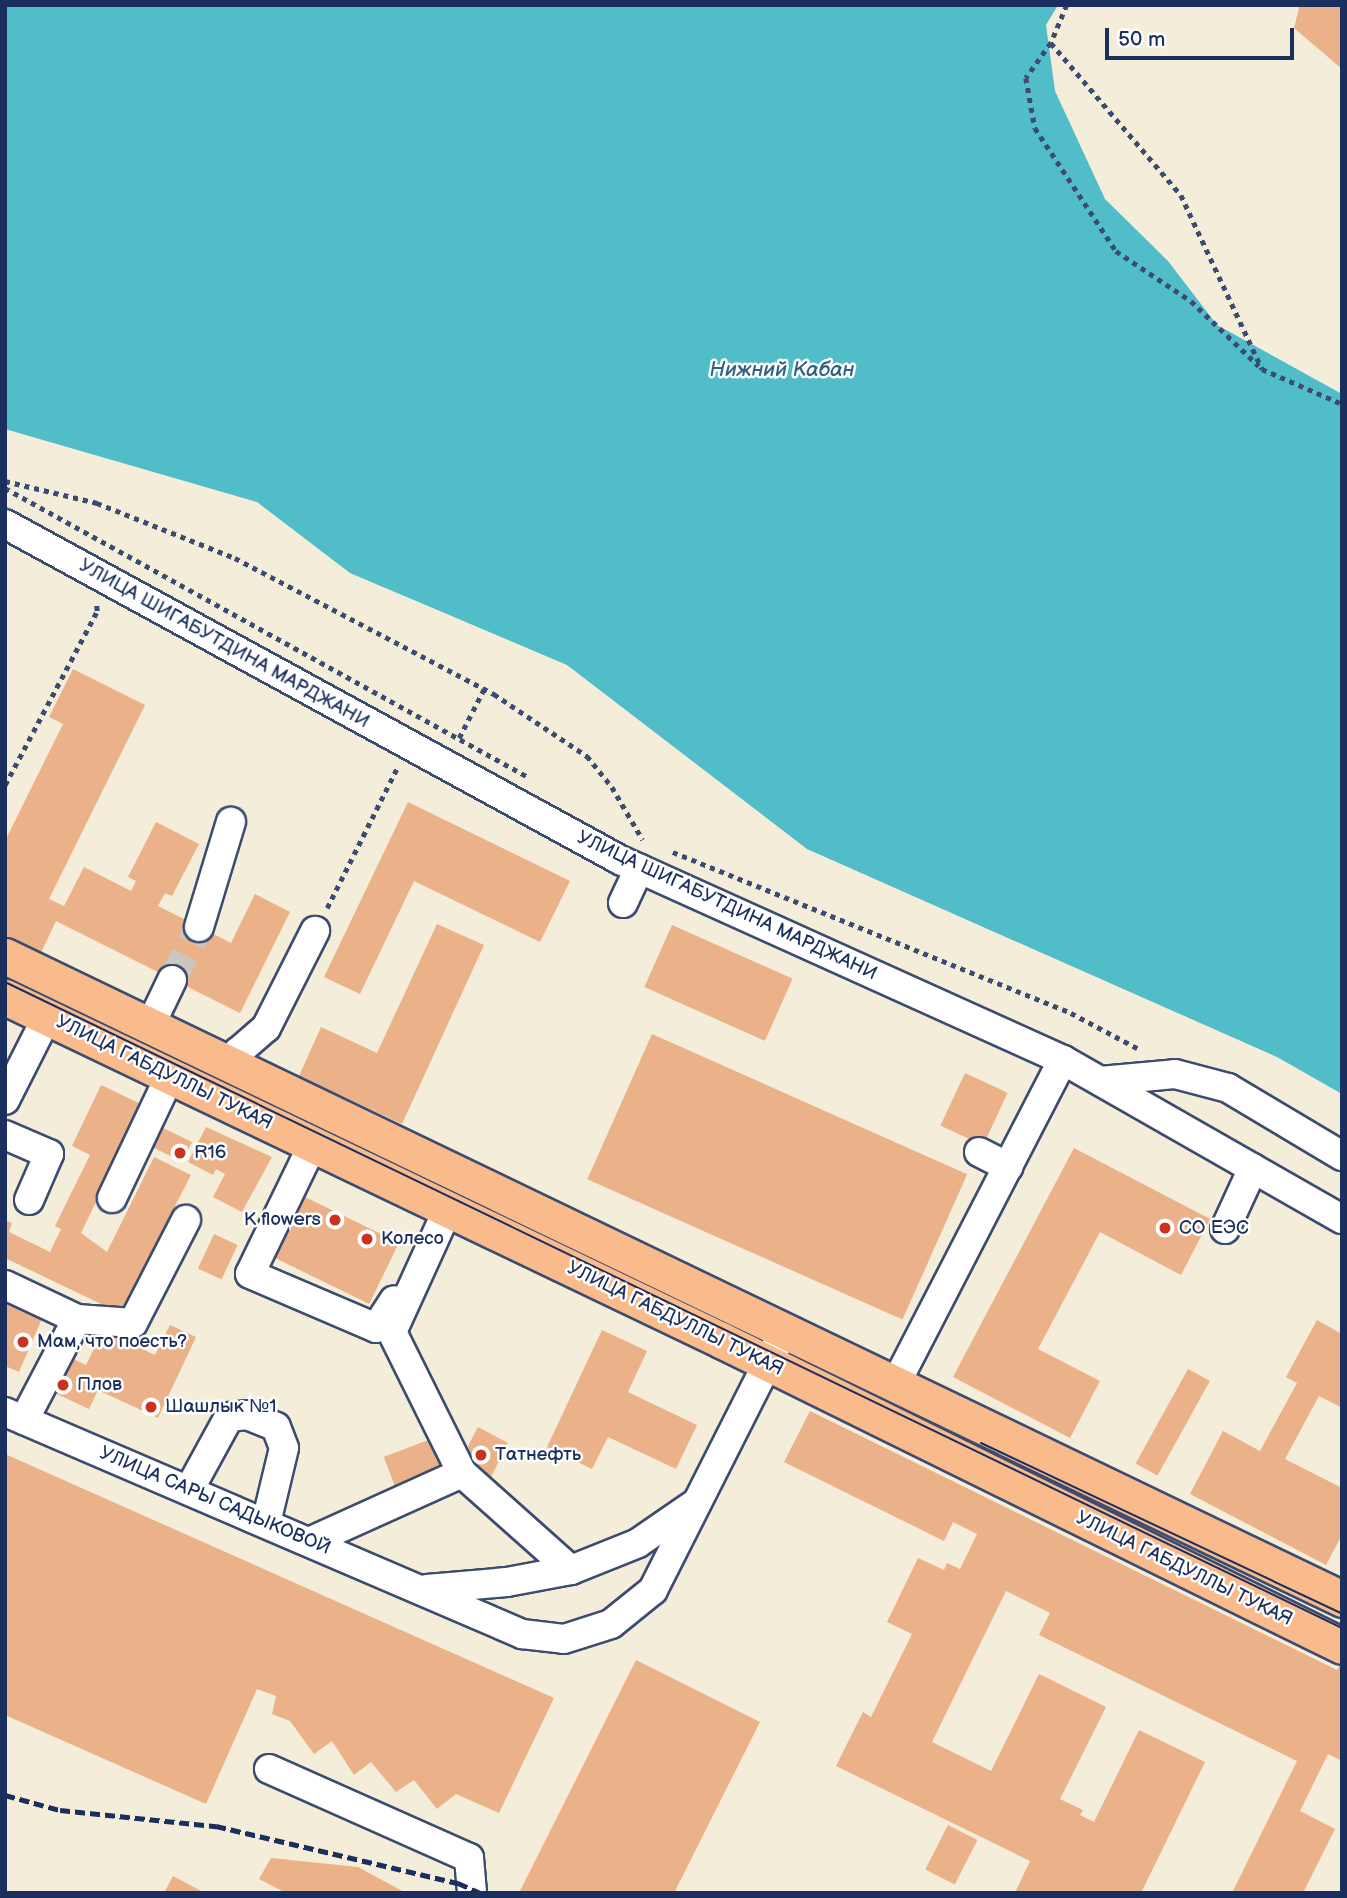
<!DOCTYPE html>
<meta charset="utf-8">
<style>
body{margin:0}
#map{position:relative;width:1347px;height:1898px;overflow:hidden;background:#f4edd9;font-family:"Balsamiq Sans",sans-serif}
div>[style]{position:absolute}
.water>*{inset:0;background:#50bdc9}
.building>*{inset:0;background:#ebb188;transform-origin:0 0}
.minor-tunnel>*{height:28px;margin-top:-14px;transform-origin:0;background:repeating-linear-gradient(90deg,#c9c7c0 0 28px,transparent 0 42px)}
.path>*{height:4.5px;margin-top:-2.25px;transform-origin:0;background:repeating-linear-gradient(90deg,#3c4c70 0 5px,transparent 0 10px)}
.roads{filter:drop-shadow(2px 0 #3c4c70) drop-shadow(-2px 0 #3c4c70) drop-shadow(0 2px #3c4c70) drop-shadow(0 -2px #3c4c70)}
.minor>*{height:28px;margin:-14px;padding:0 14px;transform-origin:14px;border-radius:14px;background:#fff}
.major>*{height:35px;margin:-17.5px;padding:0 17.5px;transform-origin:17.5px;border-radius:17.5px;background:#fabb8c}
.tram>*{height:2px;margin:-1px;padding:0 1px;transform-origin:1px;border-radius:1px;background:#1b2f5e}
.rail>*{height:5px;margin-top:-2.5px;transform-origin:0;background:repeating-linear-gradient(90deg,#1b2f5e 0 10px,transparent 0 15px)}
.dots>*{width:19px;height:19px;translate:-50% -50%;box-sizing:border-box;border:4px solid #fff;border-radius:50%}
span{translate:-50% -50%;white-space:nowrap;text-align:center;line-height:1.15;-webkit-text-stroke:5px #fff;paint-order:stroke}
.street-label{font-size:19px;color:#1b2f5e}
.poi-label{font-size:19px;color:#1b2f5e}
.left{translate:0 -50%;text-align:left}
.right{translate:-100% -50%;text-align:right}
.water-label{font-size:21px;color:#2e6183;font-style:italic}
.frame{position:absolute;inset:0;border:7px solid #1b2f5e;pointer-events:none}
.scale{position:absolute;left:1105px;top:28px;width:189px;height:32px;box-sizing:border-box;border:4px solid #1b2f5e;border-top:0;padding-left:9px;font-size:21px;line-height:24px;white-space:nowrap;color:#1b2f5e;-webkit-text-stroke:5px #fff;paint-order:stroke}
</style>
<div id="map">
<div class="water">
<div style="clip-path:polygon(5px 5px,1058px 5px,1046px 25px,1055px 91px,1105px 199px,1168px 261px,1217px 325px,1342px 394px,1342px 1094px,1277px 1057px,807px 849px,567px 665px,350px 573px,257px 502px,5px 429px)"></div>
</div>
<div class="building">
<div style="clip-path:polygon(1296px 5px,1342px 5px,1342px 69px,1294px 28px,1299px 8px)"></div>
<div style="clip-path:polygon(73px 669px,145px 705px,49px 899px,64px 906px,84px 867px,131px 891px,136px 881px,128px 877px,156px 822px,199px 844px,172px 896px,165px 893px,158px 906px,231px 943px,255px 894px,290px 912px,240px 1013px,56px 921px,39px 957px,5px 940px,5px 841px,63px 724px,49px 717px)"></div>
<div style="clip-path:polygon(408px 802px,570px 881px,540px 942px,414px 881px,360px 994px,324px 977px)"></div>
<div style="clip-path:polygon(437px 924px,484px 945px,402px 1124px,299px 1076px,321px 1027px,377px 1053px)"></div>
<div style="left:672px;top:925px;width:132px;height:68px;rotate:24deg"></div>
<div style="left:652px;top:1034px;width:345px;height:159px;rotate:24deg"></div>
<div style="left:965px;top:1073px;width:47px;height:58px;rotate:25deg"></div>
<div style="clip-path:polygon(101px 1085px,143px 1105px,81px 1233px,107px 1252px,154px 1157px,191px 1175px,120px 1313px,5px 1258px,5px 1220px,12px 1223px,9px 1232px,50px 1252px,61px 1229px,55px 1226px,90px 1155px,72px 1146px)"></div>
<div style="left:157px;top:1125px;width:39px;height:22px;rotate:26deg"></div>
<div style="clip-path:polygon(206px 1127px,272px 1157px,242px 1212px,213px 1197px,225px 1174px,216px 1169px,213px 1175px,188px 1162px)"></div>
<div style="clip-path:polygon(1074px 1148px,1210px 1219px,1181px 1275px,1100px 1232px,1038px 1349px,1100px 1381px,1070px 1438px,953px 1377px)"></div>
<div style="left:301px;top:1195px;width:109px;height:68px;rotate:26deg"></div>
<div style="left:214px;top:1234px;width:26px;height:38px;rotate:25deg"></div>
<div style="clip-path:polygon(5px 1299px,43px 1316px,19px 1372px,5px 1366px)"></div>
<div style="clip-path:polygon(1317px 1320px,1342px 1334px,1342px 1408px,1319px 1396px,1285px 1459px,1342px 1488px,1342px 1535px,1326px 1565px,1190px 1494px,1223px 1431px,1260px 1451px,1297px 1383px,1286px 1377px)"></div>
<div style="clip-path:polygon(170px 1325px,196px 1337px,158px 1418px,98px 1390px,89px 1409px,46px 1389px,63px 1354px,86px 1365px,103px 1330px,155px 1355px)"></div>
<div style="clip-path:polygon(602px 1330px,647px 1351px,628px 1392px,697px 1425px,676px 1469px,608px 1437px,592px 1469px,547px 1447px)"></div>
<div style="left:1188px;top:1369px;width:25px;height:108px;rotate:29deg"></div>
<div style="clip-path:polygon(810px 1411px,1337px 1670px,1342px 1661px,1342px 1761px,1328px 1754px,1300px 1811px,1335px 1829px,1303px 1893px,1232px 1893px,1297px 1761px,1039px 1635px,1050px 1613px,1006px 1591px,932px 1742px,991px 1771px,1039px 1674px,1106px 1707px,1060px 1799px,1083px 1810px,1080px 1815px,1094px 1822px,1139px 1730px,1205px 1762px,1141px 1893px,1015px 1893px,1030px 1861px,836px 1766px,863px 1712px,871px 1717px,912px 1634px,887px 1622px,918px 1558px,944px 1570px,947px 1563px,960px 1569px,977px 1534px,953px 1522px,944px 1541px,784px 1462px)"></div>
<div style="clip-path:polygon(478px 1427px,508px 1443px,490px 1479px,476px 1471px,468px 1446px)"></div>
<div style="left:436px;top:1437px;width:55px;height:56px;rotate:69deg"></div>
<div style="clip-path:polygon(5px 1454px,554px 1698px,499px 1813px,456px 1794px,437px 1809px,414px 1780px,396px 1792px,371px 1762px,354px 1775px,332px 1741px,314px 1754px,290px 1721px,272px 1714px,276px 1696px,257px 1689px,206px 1804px,5px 1715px)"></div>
<div style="clip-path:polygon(636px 1660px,760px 1722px,674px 1893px,519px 1893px)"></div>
<div style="left:948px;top:1825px;width:33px;height:50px;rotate:27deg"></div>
<div style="clip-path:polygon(271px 1858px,358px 1867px,406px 1893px,286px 1893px,259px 1879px)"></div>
<div style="clip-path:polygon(173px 1876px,205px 1893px,164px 1893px)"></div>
</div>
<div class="minor-tunnel">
<div style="left:172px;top:980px;width:59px;rotate:-63deg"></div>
</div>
<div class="path">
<div style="left:1067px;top:5px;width:41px;rotate:112.8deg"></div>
<div style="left:1051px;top:43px;width:200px;rotate:49.5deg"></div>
<div style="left:1181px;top:195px;width:192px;rotate:65deg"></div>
<div style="left:1262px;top:369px;width:87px;rotate:23.6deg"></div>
<div style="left:1051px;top:43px;width:43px;rotate:125.5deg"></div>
<div style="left:1026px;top:78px;width:51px;rotate:79.8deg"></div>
<div style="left:1035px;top:128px;width:147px;rotate:56.6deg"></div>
<div style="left:1116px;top:251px;width:90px;rotate:33.7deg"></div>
<div style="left:1191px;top:301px;width:94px;rotate:43.7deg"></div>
<div style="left:5px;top:481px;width:95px;rotate:13.4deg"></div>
<div style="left:97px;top:503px;width:149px;rotate:21.7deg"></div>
<div style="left:235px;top:558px;width:293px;rotate:27.7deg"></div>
<div style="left:494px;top:694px;width:112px;rotate:33.7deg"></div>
<div style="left:587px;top:756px;width:40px;rotate:51deg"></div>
<div style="left:612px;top:787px;width:61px;rotate:59.7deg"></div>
<div style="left:5px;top:488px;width:598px;rotate:28.92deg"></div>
<div style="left:459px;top:738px;width:55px;rotate:-63deg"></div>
<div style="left:5px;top:785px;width:197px;rotate:-62.1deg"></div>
<div style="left:97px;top:611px;width:9px;rotate:-96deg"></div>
<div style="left:673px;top:852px;width:429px;rotate:22deg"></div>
<div style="left:1071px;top:1013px;width:79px;rotate:27.9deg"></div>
<div style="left:327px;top:908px;width:159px;rotate:-63.4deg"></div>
</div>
<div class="roads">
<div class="minor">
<div style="left:5px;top:524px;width:701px;rotate:28.65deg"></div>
<div style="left:620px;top:860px;width:486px;rotate:24.3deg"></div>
<div style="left:1063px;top:1060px;width:321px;rotate:29.7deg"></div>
<div style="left:623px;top:903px;width:38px;rotate:-65deg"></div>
<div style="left:199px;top:927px;width:110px;rotate:-73.1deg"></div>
<div style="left:150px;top:1026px;width:51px;rotate:-64.4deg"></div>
<div style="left:231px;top:1065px;width:15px;rotate:-62deg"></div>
<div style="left:238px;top:1052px;width:37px;rotate:-41deg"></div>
<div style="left:266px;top:1028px;width:109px;rotate:-63.2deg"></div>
<div style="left:1100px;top:1081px;width:75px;rotate:-5.3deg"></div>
<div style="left:1175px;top:1074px;width:55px;rotate:14.8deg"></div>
<div style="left:1228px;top:1088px;width:133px;rotate:30.8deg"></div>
<div style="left:5px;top:1100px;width:93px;rotate:-63.2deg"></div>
<div style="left:5px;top:1135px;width:48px;rotate:23.4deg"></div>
<div style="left:49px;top:1154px;width:50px;rotate:113.5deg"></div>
<div style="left:313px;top:1144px;width:144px;rotate:115.9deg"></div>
<div style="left:250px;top:1274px;width:137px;rotate:23.2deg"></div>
<div style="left:376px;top:1328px;width:33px;rotate:-57deg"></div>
<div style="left:979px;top:1152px;width:33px;rotate:27deg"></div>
<div style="left:112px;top:1198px;width:135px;rotate:-64.6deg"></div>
<div style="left:448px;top:1209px;width:135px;rotate:114.5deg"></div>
<div style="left:392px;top:1332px;width:157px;rotate:63.6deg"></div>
<div style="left:462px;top:1473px;width:146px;rotate:41.7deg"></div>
<div style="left:1225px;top:1229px;width:67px;rotate:-65.3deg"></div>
<div style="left:5px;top:1285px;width:80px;rotate:25.3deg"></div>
<div style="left:895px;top:1385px;width:366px;rotate:-62.7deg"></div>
<div style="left:5px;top:1412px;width:563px;rotate:23.24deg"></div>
<div style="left:522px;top:1634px;width:42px;rotate:6.8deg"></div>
<div style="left:564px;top:1639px;width:49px;rotate:-17.7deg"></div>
<div style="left:611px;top:1624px;width:54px;rotate:-39deg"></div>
<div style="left:653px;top:1590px;width:275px;rotate:-63.2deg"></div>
<div style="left:24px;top:1420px;width:114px;rotate:-62.3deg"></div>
<div style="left:77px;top:1319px;width:56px;rotate:4.1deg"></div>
<div style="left:133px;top:1323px;width:116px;rotate:-62.8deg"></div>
<div style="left:189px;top:1490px;width:83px;rotate:-61.3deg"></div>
<div style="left:229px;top:1417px;width:18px;rotate:-6deg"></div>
<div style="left:247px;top:1415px;width:31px;rotate:22deg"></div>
<div style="left:276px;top:1427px;width:22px;rotate:69deg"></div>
<div style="left:284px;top:1448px;width:77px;rotate:103.5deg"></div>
<div style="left:309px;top:1542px;width:168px;rotate:-24.3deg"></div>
<div style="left:427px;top:1589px;width:80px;rotate:-5deg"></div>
<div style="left:507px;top:1582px;width:65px;rotate:-10.6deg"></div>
<div style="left:571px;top:1570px;width:72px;rotate:-21.9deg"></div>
<div style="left:638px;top:1543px;width:67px;rotate:-34.6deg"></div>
<div style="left:269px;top:1769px;width:219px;rotate:24deg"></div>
<div style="left:469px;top:1858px;width:35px;rotate:85deg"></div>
</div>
<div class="major">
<div style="left:5px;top:956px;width:1484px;rotate:25.68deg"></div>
<div style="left:5px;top:997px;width:794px;rotate:25.6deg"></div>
<div style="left:721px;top:1340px;width:692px;rotate:26.23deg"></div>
</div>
</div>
<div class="tram">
<div style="left:5px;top:982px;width:1485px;rotate:25.79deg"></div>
<div style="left:981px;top:1443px;width:399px;rotate:25.3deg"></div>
</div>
<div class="rail">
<div style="left:5px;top:1795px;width:57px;rotate:15.3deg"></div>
<div style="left:60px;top:1810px;width:157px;rotate:5.9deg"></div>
<div style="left:216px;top:1826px;width:249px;rotate:13.3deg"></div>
<div style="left:458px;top:1883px;width:24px;rotate:24deg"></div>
</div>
<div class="dots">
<div style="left:180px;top:1153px;background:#c8321e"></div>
<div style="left:335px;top:1220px;background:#c8321e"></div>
<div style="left:1165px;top:1228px;background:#c8321e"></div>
<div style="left:367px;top:1239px;background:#c8321e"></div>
<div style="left:23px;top:1342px;background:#c8321e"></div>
<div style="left:63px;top:1385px;background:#c8321e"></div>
<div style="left:151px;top:1407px;background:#c8321e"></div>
<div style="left:481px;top:1455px;background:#c8321e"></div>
</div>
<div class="street-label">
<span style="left:224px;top:644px;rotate:29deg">УЛИЦА ШИГАБУТДИНА МАРДЖАНИ</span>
<span style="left:727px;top:906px;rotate:25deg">УЛИЦА ШИГАБУТДИНА МАРДЖАНИ</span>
<span style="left:164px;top:1073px;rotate:26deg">УЛИЦА ГАБДУЛЛЫ ТУКАЯ</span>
<span style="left:675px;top:1319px;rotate:26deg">УЛИЦА ГАБДУЛЛЫ ТУКАЯ</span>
<span style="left:215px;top:1501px;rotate:23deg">УЛИЦА САРЫ САДЫКОВОЙ</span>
<span style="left:1184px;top:1569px;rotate:26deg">УЛИЦА ГАБДУЛЛЫ ТУКАЯ</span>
</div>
<div class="poi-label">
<span class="left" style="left:194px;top:1153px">R16</span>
<span class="right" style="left:321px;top:1220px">K flowers</span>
<span class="left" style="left:1179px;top:1228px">СО ЕЭС</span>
<span class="left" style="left:381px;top:1239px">Колесо</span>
<span class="left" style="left:37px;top:1342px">Мам, что поесть?</span>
<span class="left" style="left:77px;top:1385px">Плов</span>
<span class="left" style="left:165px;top:1407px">Шашлык №1</span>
<span class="left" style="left:495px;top:1455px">Татнефть</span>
</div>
<div class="water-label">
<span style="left:782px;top:370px">Нижний Кабан</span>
</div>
<div class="frame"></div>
<div class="scale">50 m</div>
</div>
